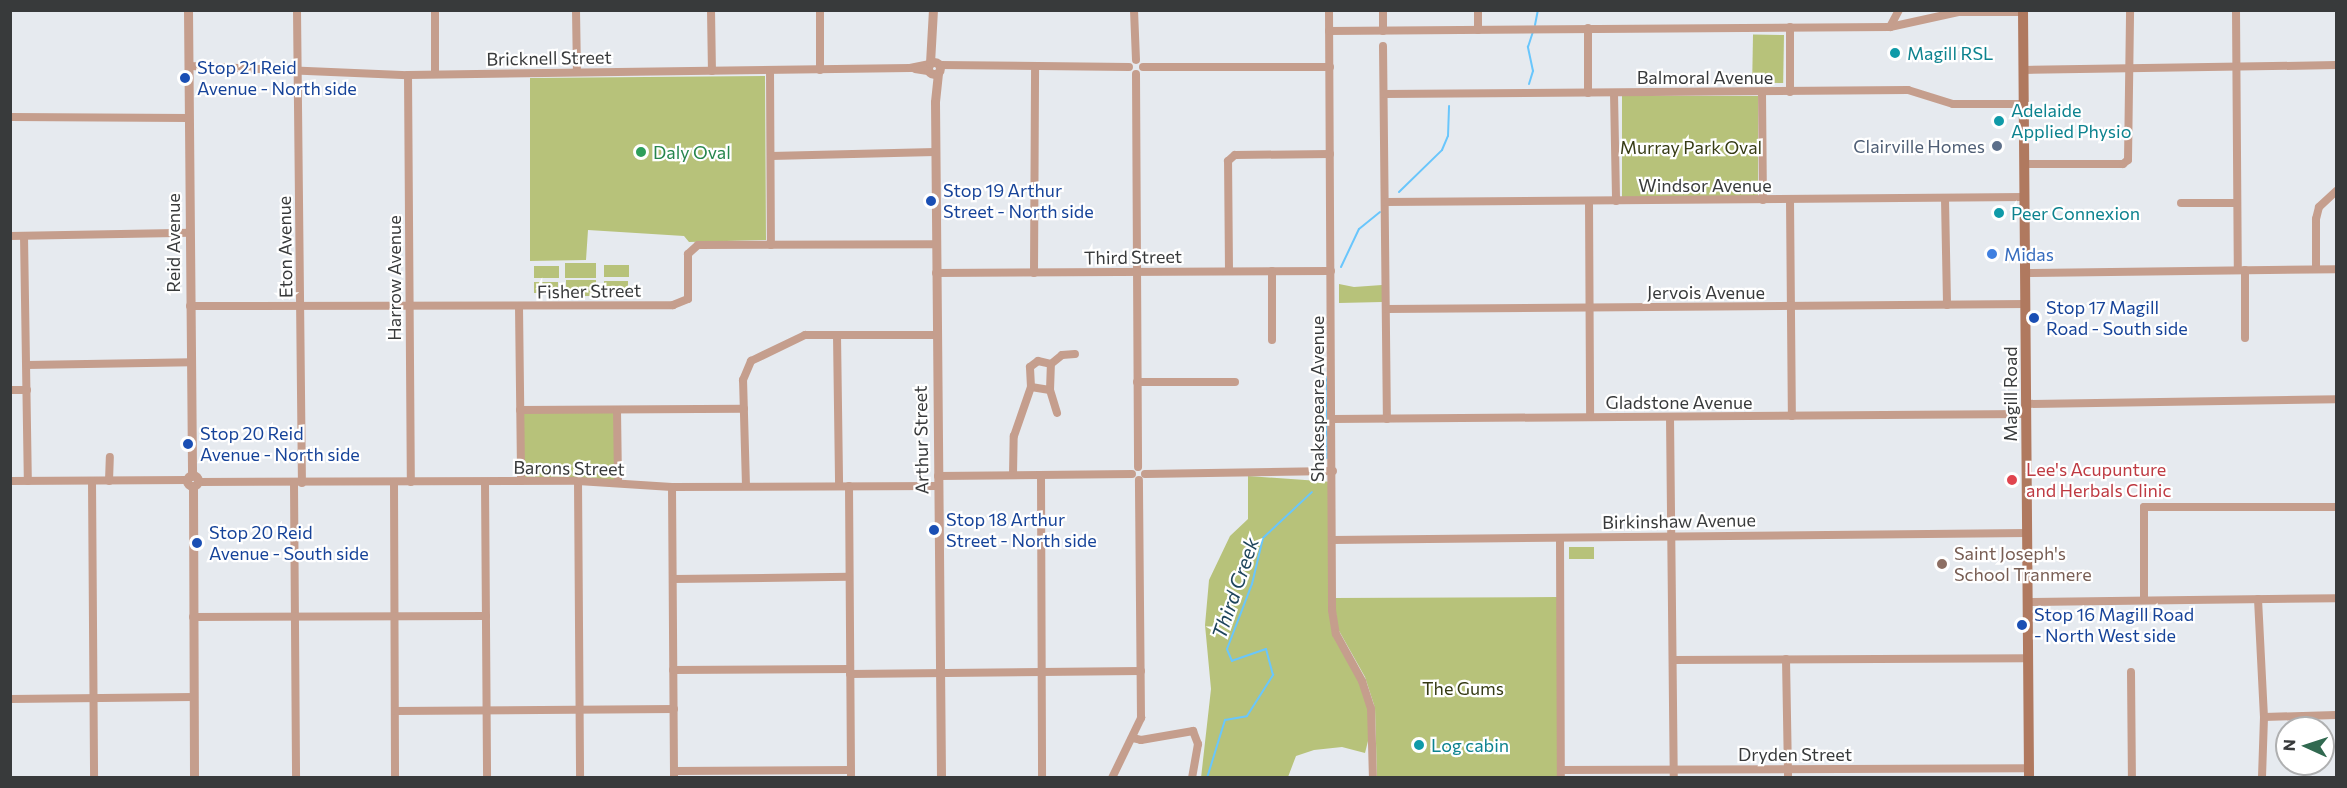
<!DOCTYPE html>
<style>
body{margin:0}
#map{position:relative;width:2347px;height:788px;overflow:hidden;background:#e6eaef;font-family:Commissioner,sans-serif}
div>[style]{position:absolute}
.green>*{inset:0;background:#b7c27a;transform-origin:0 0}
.stream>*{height:2px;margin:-1px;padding:0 1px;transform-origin:1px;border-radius:1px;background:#69c6fc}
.minor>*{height:8px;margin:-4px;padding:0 4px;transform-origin:4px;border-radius:4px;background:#c59e8d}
.tertiary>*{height:9px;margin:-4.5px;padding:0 4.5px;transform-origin:4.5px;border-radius:4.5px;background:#c59e8d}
.tertiary>.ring{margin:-4.5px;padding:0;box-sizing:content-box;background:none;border:9px solid #c59e8d;border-radius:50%}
.secondary>*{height:10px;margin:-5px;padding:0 5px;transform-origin:5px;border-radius:5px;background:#b0795f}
.dots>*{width:16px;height:16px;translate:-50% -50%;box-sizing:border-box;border:3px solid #fff;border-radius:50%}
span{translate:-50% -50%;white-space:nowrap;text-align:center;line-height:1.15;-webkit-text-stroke:4.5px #fff;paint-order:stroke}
.culture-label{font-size:18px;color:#0d838f}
.left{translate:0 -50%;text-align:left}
.street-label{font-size:18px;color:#383a3b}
.transit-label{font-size:18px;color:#164399}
.service-label{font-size:18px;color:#4e5e75}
.right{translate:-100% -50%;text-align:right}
.park-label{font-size:18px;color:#363b14}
.leisure-label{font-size:18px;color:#27864d}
.shop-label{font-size:18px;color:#366cbe}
.health-label{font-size:18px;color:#be3a42}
.education-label{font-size:18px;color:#785e54}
.water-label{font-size:20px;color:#1e455c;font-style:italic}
.frame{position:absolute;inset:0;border:12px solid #383a3b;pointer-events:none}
.north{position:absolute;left:2275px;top:716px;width:60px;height:60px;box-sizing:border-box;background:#fff;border:2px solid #afb0b1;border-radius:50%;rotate:273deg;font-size:16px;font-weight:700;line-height:24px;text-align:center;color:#383a3b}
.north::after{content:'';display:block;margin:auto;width:21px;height:27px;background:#316950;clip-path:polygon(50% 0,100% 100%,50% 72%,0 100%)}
</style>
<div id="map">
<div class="green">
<div style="left:1784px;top:35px;width:48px;height:31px;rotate:91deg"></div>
<div style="clip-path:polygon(765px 76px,766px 240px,689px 242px,684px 236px,588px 230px,586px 260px,530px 261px,530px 78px)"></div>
<div style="left:1622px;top:96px;width:136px;height:101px"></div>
<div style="left:565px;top:263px;width:31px;height:15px"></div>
<div style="left:604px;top:265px;width:25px;height:12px"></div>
<div style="left:534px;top:266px;width:25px;height:12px"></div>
<div style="left:566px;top:280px;width:30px;height:16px"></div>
<div style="left:604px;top:281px;width:24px;height:11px"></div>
<div style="left:534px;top:282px;width:24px;height:11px"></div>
<div style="clip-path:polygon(1339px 284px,1354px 287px,1382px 285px,1382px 302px,1339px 303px)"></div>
<div style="left:520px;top:410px;width:97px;height:71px"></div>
<div style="clip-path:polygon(1248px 476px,1333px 482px,1334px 624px,1362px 681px,1373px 721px,1365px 753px,1342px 747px,1314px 750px,1296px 756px,1288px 777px,1201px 778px,1211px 689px,1205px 625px,1209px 580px,1230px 536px,1248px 519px)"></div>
<div style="left:1594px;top:547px;width:12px;height:25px;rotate:90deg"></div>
<div style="clip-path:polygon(1557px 597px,1559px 777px,1377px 777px,1375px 708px,1365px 677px,1338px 629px,1334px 598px)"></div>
</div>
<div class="stream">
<div style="left:1535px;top:25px;width:15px;rotate:-79deg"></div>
<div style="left:1529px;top:84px;width:14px;rotate:-73deg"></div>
<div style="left:1533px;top:71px;width:25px;rotate:-102deg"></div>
<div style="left:1528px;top:47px;width:16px;rotate:-72deg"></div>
<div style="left:1399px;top:192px;width:60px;rotate:-44.3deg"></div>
<div style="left:1442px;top:150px;width:15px;rotate:-67deg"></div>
<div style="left:1448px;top:136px;width:30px;rotate:-88deg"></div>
<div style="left:1341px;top:267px;width:42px;rotate:-64.7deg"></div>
<div style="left:1359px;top:229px;width:27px;rotate:-39deg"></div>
<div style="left:1327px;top:458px;width:81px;rotate:-90deg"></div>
<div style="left:1207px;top:778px;width:61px;rotate:-72.8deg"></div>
<div style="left:1225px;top:720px;width:22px;rotate:-10deg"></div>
<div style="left:1247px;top:716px;width:49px;rotate:-57.6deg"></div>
<div style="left:1273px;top:675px;width:27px;rotate:-105deg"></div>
<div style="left:1266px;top:649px;width:36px;rotate:161deg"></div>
<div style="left:1232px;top:661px;width:13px;rotate:-113deg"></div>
<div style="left:1227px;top:649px;width:70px;rotate:-69deg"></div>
<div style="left:1252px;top:584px;width:47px;rotate:-76.6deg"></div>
<div style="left:1263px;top:538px;width:67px;rotate:-43.2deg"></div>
</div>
<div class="minor">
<div style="left:297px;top:10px;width:473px;rotate:89.4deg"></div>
<div style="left:435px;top:10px;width:64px;rotate:90deg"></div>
<div style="left:576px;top:10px;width:62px;rotate:89.1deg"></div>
<div style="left:711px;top:10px;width:61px;rotate:89.1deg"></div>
<div style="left:820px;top:10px;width:60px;rotate:90deg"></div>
<div style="left:1134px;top:10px;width:50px;rotate:87.7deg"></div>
<div style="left:1329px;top:10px;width:600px;rotate:89.71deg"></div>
<div style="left:1332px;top:610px;width:24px;rotate:81deg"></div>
<div style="left:1336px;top:634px;width:54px;rotate:61deg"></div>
<div style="left:1362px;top:681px;width:28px;rotate:72deg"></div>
<div style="left:1371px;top:708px;width:70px;rotate:88.4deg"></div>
<div style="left:1383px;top:10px;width:21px;rotate:90deg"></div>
<div style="left:1478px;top:10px;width:20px;rotate:90deg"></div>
<div style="left:2236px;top:10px;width:259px;rotate:89.6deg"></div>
<div style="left:1790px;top:27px;width:65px;rotate:90deg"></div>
<div style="left:1890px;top:27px;width:19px;rotate:-62deg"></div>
<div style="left:1329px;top:31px;width:561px;rotate:-0.41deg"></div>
<div style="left:1890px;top:27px;width:70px;rotate:-12.4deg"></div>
<div style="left:1958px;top:12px;width:65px"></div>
<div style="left:1383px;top:46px;width:373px;rotate:89.4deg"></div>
<div style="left:940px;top:65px;width:189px;rotate:0.6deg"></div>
<div style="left:189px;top:66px;width:219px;rotate:2.4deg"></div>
<div style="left:408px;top:75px;width:502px;rotate:-0.8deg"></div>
<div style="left:910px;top:68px;width:19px;rotate:-12deg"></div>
<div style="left:1143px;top:67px;width:187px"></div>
<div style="left:915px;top:69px;width:13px;rotate:9deg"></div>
<div style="left:770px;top:70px;width:175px;rotate:89.7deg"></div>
<div style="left:2024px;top:70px;width:312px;rotate:-0.9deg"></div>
<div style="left:1136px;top:74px;width:393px;rotate:89.7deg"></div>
<div style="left:408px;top:75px;width:407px;rotate:89.6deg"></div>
<div style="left:1762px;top:92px;width:108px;rotate:89.5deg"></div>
<div style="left:1588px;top:93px;width:65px;rotate:-90deg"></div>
<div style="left:1614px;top:93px;width:108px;rotate:88.9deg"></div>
<div style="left:1384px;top:94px;width:524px;rotate:-0.44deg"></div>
<div style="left:1908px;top:90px;width:47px;rotate:17.3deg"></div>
<div style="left:1953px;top:104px;width:71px"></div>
<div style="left:10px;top:117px;width:179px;rotate:0.3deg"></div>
<div style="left:771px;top:156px;width:164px;rotate:-1.4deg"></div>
<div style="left:2024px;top:164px;width:99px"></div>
<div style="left:2123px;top:164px;width:6px;rotate:-39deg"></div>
<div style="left:2128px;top:160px;width:150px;rotate:-89.2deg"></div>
<div style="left:1945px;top:199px;width:106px;rotate:88.9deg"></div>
<div style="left:1790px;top:200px;width:216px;rotate:89.5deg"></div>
<div style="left:1589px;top:201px;width:216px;rotate:89.7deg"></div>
<div style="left:1385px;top:202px;width:640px;rotate:-0.45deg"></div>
<div style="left:2181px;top:203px;width:56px"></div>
<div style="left:10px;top:236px;width:180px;rotate:-1deg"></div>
<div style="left:24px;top:236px;width:245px;rotate:89.1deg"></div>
<div style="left:2316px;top:269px;width:50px;rotate:-90deg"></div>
<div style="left:2316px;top:219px;width:12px;rotate:-76deg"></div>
<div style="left:2319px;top:207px;width:23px;rotate:-43deg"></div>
<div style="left:2245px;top:270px;width:68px;rotate:90deg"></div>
<div style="left:1229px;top:271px;width:110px;rotate:-90.5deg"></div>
<div style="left:1228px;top:161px;width:9px;rotate:-41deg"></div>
<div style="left:1235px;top:155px;width:95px;rotate:-0.6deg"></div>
<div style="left:936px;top:273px;width:395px;rotate:-0.3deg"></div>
<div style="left:1034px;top:273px;width:205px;rotate:-89.7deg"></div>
<div style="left:2025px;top:273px;width:311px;rotate:-0.7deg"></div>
<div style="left:190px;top:306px;width:483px;rotate:-0.1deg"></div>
<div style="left:673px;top:305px;width:16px;rotate:-22deg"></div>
<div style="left:688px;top:299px;width:45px;rotate:-90deg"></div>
<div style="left:688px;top:254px;width:13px;rotate:-42deg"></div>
<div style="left:698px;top:245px;width:237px;rotate:-0.2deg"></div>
<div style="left:519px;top:307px;width:174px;rotate:89.3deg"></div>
<div style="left:1386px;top:309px;width:640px;rotate:-0.45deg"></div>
<div style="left:837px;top:335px;width:151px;rotate:89.2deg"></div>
<div style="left:1272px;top:340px;width:69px;rotate:-90deg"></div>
<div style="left:1051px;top:364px;width:14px;rotate:-39deg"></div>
<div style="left:1062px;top:355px;width:13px;rotate:-4deg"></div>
<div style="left:27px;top:365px;width:164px;rotate:-1deg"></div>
<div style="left:1137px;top:382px;width:98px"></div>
<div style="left:1031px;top:387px;width:19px;rotate:9deg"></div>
<div style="left:1050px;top:390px;width:26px;rotate:-88deg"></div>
<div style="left:10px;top:390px;width:17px"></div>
<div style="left:1050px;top:390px;width:24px;rotate:73deg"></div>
<div style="left:2026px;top:404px;width:310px;rotate:-0.9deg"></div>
<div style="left:520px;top:410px;width:224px;rotate:-0.3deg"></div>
<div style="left:617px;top:410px;width:73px;rotate:89.2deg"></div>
<div style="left:1670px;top:417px;width:361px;rotate:89.4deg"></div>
<div style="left:1332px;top:419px;width:694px;rotate:-0.41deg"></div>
<div style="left:1145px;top:474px;width:188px;rotate:-0.9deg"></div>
<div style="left:1013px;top:475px;width:39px;rotate:-89deg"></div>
<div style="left:1014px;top:436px;width:52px;rotate:-70.9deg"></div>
<div style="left:1031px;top:387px;width:20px;rotate:-93deg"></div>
<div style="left:1030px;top:367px;width:10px;rotate:-37deg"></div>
<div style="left:1038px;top:361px;width:13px;rotate:13deg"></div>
<div style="left:1041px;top:475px;width:303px;rotate:89.8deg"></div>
<div style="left:938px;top:476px;width:194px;rotate:-0.6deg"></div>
<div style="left:10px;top:481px;width:177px;rotate:-0.3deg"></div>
<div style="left:92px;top:481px;width:297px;rotate:89.6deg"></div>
<div style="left:109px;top:481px;width:24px;rotate:-88deg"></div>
<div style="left:578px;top:481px;width:297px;rotate:89.6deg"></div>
<div style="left:198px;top:482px;width:380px;rotate:-0.2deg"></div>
<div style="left:578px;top:481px;width:94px;rotate:3.7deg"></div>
<div style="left:672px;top:487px;width:267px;rotate:-0.2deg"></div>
<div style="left:394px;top:482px;width:296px;rotate:89.8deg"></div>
<div style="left:485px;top:482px;width:296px;rotate:89.6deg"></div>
<div style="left:294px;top:483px;width:295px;rotate:89.6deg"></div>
<div style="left:746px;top:486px;width:106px;rotate:-91.6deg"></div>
<div style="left:743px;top:380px;width:21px;rotate:-67deg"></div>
<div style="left:751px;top:361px;width:60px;rotate:-25.7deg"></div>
<div style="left:805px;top:335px;width:131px"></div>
<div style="left:849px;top:486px;width:292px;rotate:89.6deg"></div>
<div style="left:672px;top:487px;width:291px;rotate:89.6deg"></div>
<div style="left:1560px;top:538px;width:240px;rotate:89.8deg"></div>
<div style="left:1332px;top:540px;width:695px;rotate:-0.58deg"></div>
<div style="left:673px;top:579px;width:176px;rotate:-0.7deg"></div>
<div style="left:2144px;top:599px;width:92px;rotate:-90deg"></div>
<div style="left:2144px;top:507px;width:192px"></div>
<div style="left:2258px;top:599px;width:118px;rotate:87.1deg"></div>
<div style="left:2264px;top:717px;width:61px;rotate:91.9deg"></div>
<div style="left:2028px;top:602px;width:308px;rotate:-0.7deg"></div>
<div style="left:193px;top:617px;width:293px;rotate:-0.2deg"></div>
<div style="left:1786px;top:659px;width:119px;rotate:89deg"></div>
<div style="left:1673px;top:660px;width:355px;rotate:-0.3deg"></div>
<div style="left:673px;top:670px;width:177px;rotate:-0.3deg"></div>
<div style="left:2131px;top:672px;width:106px;rotate:89.5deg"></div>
<div style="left:850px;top:674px;width:291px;rotate:-0.6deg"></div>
<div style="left:10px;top:699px;width:183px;rotate:-0.6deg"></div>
<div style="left:395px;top:711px;width:279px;rotate:-0.4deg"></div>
<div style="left:2264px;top:717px;width:72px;rotate:-1.6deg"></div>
<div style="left:1133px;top:738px;width:8px;rotate:14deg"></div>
<div style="left:1141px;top:740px;width:53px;rotate:-9.8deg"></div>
<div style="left:1193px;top:731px;width:14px;rotate:69deg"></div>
<div style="left:1198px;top:744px;width:35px;rotate:100deg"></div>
<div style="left:1561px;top:770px;width:468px;rotate:-0.2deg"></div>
<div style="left:674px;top:771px;width:176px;rotate:-0.3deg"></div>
<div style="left:1112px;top:778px;width:67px;rotate:-64.2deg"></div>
<div style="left:1141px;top:718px;width:238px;rotate:-90.5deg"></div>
</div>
<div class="tertiary">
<div style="left:188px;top:10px;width:466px;rotate:89.5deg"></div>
<div class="ring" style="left:928px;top:62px;width:3px;height:3px"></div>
<div style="left:930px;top:63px;width:53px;rotate:-86.8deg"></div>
<div style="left:938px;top:73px;width:29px;rotate:96deg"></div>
<div style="left:935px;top:102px;width:676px;rotate:89.49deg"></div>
<div class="ring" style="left:187.5px;top:475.5px;width:2px;height:2px"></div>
<div style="left:193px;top:487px;width:291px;rotate:89.8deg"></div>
</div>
<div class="secondary">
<div style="left:2023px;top:10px;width:768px;rotate:89.55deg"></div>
</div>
<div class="dots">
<div style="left:1895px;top:53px;background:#0f9aa8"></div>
<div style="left:185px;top:78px;background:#1a4fb4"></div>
<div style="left:1999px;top:121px;background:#0f9aa8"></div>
<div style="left:1997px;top:146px;background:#5c6f8a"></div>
<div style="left:641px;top:152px;background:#2e9e5b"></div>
<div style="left:931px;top:201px;background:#1a4fb4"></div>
<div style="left:1999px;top:213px;background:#0f9aa8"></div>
<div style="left:1992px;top:254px;background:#3f7fe0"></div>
<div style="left:2034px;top:318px;background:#1a4fb4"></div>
<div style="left:188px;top:444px;background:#1a4fb4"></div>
<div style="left:2012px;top:480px;background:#e0444e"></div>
<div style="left:934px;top:530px;background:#1a4fb4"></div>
<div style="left:197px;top:543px;background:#1a4fb4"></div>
<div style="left:1942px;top:564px;background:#8d6e63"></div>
<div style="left:2022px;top:625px;background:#1a4fb4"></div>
<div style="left:1419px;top:745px;background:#0f9aa8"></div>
</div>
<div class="culture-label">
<span class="left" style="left:1907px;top:53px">Magill RSL</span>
<span class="left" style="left:2011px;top:121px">Adelaide<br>Applied Physio</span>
<span class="left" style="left:2011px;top:213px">Peer Connexion</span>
<span class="left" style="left:1431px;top:745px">Log cabin</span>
</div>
<div class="street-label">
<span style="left:549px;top:58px;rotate:-1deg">Bricknell Street</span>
<span style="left:1705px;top:77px">Balmoral Avenue</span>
<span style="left:1705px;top:185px">Windsor Avenue</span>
<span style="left:173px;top:243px;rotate:-90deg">Reid Avenue</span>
<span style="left:285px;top:247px;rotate:-91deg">Eton Avenue</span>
<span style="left:1133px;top:257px;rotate:-1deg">Third Street</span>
<span style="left:394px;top:278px;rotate:-90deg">Harrow Avenue</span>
<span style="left:589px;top:291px;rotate:-1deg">Fisher Street</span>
<span style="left:1706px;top:292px">Jervois Avenue</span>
<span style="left:2010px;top:394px;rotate:-90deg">Magill Road</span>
<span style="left:1317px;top:399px;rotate:-90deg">Shakespeare Avenue</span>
<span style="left:1679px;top:402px">Gladstone Avenue</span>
<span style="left:921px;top:440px;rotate:-91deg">Arthur Street</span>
<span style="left:569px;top:468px;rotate:1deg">Barons Street</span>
<span style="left:1679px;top:521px;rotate:-1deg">Birkinshaw Avenue</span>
<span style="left:1795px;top:754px">Dryden Street</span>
</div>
<div class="transit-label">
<span class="left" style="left:197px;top:78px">Stop 21 Reid<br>Avenue - North side</span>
<span class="left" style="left:943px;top:201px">Stop 19 Arthur<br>Street - North side</span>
<span class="left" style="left:2046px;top:318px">Stop 17 Magill<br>Road - South side</span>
<span class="left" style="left:200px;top:444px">Stop 20 Reid<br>Avenue - North side</span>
<span class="left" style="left:946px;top:530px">Stop 18 Arthur<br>Street - North side</span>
<span class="left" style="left:209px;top:543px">Stop 20 Reid<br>Avenue - South side</span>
<span class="left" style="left:2034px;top:625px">Stop 16 Magill Road<br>- North West side</span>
</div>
<div class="service-label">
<span class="right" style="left:1985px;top:146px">Clairville Homes</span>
</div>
<div class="park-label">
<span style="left:1691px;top:147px">Murray Park Oval</span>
<span style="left:1463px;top:688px">The Gums</span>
</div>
<div class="leisure-label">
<span class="left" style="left:653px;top:152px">Daly Oval</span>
</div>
<div class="shop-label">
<span class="left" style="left:2004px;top:254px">Midas</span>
</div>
<div class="health-label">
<span class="left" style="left:2026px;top:480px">Lee's Acupunture<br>and Herbals Clinic</span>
</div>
<div class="education-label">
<span class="left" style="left:1954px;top:564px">Saint Joseph's<br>School Tranmere</span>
</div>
<div class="water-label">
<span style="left:1235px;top:588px;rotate:-71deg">Third Creek</span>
</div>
<div class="frame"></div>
<div class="north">N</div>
</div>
